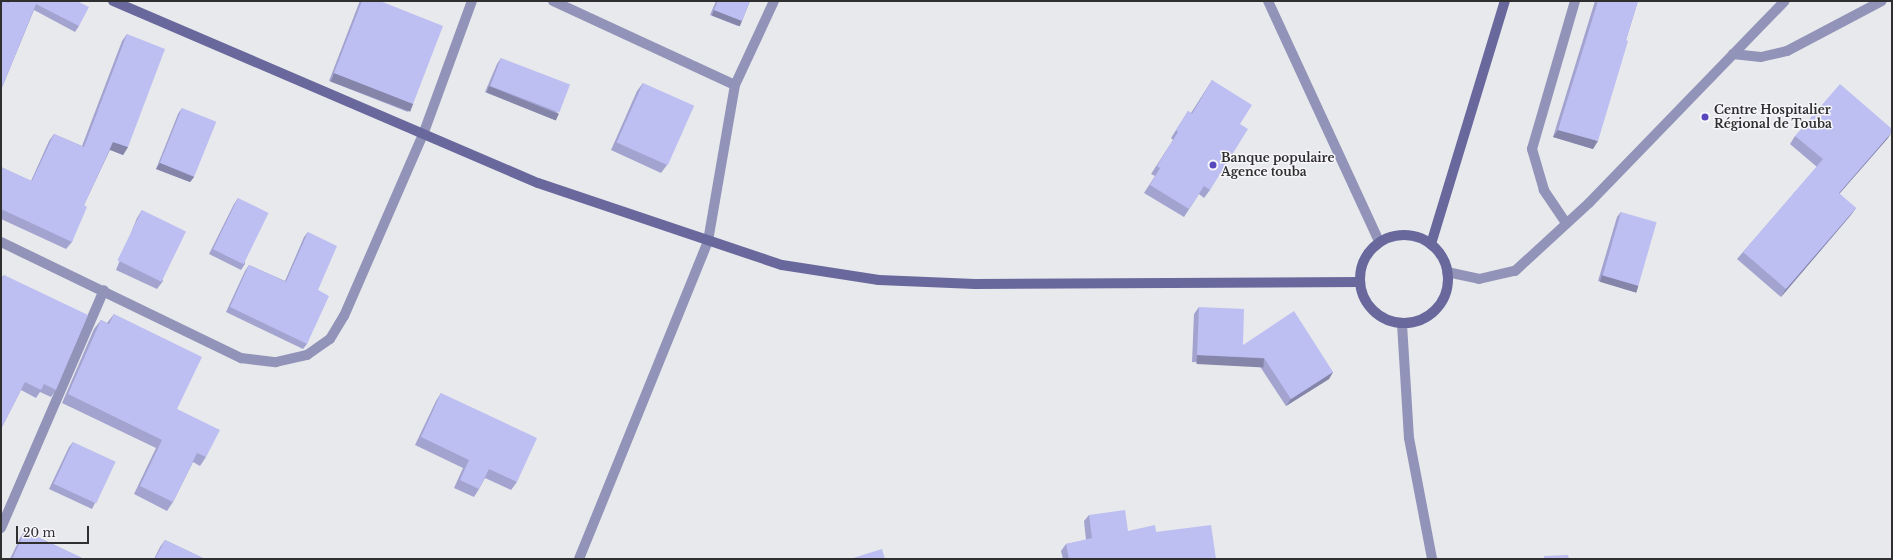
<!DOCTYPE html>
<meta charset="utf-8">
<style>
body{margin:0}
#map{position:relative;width:1893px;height:560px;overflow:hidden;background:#e8e9ec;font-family:"Libre Baskerville",serif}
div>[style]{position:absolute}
.service>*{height:10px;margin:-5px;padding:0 5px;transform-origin:5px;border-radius:5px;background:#9193b8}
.minor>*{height:10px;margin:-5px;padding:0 5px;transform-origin:5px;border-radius:5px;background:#9193b8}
.tertiary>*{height:10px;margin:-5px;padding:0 5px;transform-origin:5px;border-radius:5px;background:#9193b8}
.secondary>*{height:10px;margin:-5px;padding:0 5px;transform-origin:5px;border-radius:5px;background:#68689d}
.secondary>.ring{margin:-5px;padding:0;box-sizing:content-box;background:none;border:10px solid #68689d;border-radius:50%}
.wall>*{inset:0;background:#a3a3d0}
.shaded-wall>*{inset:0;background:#8485a9;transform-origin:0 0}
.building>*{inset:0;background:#bdbef2;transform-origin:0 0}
.dots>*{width:11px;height:11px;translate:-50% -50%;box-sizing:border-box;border:2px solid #f6f6fa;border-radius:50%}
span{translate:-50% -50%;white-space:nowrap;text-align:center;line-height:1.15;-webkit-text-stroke:3px #f6f6fa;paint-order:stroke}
.poi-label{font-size:12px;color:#2f2f30;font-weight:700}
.left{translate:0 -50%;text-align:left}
.frame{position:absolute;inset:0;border:2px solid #2f2f30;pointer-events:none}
.scale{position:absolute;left:16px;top:526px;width:73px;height:18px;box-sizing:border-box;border:2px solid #2f2f30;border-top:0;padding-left:5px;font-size:12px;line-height:14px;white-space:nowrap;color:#2f2f30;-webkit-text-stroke:3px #f6f6fa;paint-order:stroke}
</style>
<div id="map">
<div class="service">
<div style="left:1733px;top:54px;width:28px;rotate:6deg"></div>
<div style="left:1761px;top:57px;width:27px;rotate:-13deg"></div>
<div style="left:1787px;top:51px;width:107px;rotate:-27.8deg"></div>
<div style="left:1566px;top:223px;width:40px;rotate:-124deg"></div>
<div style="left:1544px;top:190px;width:43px;rotate:-106.3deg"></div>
<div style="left:1532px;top:149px;width:154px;rotate:-73.8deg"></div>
<div style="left:1447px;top:272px;width:33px;rotate:12deg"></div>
<div style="left:1479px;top:279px;width:37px;rotate:-13deg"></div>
<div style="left:1515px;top:271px;width:100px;rotate:-42.6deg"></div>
<div style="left:1589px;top:203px;width:281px;rotate:-45.9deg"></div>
</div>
<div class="minor">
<div style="left:553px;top:1px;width:200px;rotate:24.8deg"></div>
<div style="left:1px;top:242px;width:267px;rotate:25.8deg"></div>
<div style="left:241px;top:358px;width:35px;rotate:7deg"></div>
<div style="left:276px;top:362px;width:32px;rotate:-13deg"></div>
<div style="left:307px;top:355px;width:28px;rotate:-35deg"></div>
<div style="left:330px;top:339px;width:27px;rotate:-59deg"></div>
<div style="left:344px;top:316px;width:201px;rotate:-66.5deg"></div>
<div style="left:424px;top:132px;width:140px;rotate:-69.9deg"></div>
<div style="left:1402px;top:324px;width:114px;rotate:86.5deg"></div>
<div style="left:1409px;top:438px;width:123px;rotate:79.2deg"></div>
<div style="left:1px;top:528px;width:259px;rotate:-66.6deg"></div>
<div style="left:579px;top:559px;width:343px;rotate:-67.9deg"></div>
<div style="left:708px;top:241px;width:158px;rotate:-80.2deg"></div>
<div style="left:735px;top:85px;width:93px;rotate:-65.1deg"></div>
</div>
<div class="tertiary">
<div style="left:1268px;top:1px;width:264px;rotate:65.2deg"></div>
</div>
<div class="secondary">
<div style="left:113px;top:1px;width:462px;rotate:23.2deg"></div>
<div style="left:538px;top:183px;width:257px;rotate:18.6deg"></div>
<div style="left:782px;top:265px;width:98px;rotate:8.8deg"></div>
<div style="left:879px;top:280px;width:96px;rotate:2.4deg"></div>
<div style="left:975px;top:284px;width:385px;rotate:-0.3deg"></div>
<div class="ring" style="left:1360px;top:235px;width:78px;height:78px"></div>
<div style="left:1431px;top:244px;width:254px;rotate:-73.1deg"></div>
</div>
<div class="wall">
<div style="clip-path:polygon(3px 1px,7px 2px,8px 1px,77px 1px,79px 26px,75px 32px,34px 10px,1px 90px,1px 4px)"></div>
<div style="clip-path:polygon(360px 1px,380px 1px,408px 112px,329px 81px,359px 3px)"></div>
<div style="clip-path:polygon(716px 1px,750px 1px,742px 21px,738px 26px,710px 15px)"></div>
<div style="clip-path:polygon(1595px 1px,1638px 1px,1626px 40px,1593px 149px,1553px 137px)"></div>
<div style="clip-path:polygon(127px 34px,128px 147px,123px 155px,110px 150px,84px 205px,72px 242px,66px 249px,1px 219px,1px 167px,31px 181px,49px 141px,54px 134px,82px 146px,122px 41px)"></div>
<div style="clip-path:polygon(501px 58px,559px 114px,555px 120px,485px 92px,497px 64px)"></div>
<div style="clip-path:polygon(1212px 80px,1240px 124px,1210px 190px,1204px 198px,1199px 194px,1184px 217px,1144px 193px,1155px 176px,1151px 174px,1173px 140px,1171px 138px,1188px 111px,1191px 113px)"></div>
<div style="clip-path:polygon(643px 83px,667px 165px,661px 173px,611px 150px,637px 91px)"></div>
<div style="clip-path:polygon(182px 108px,194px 177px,190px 182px,156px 169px,178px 114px)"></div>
<div style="clip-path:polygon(1795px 136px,1888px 138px,1839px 194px,1856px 208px,1850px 216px,1781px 297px,1737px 259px,1743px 252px,1817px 167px,1790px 144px)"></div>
<div style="clip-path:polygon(238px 198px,245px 264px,241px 270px,209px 254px,234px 204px)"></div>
<div style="clip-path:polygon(142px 210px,163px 281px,157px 289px,116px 270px,137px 218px)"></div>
<div style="clip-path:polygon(1621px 212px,1638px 286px,1635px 292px,1598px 281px,1617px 217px)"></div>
<div style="clip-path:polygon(308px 232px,318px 290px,307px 344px,303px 349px,226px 312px,245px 271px,249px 265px,285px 281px,304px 237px)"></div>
<div style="clip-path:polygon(4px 275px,56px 390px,51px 397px,40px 392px,36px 398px,21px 390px,1px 429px,1px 278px)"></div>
<div style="clip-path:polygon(1199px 307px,1243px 345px,1333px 372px,1329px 379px,1286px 406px,1259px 365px,1192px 362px,1194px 314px)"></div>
<div style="clip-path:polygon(114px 314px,177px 409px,206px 457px,200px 466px,193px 462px,173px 502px,167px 511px,134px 494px,156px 448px,62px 403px,94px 329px,101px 320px,107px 323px)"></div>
<div style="clip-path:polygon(441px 393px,517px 482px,511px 490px,485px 478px,479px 489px,474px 497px,454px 488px,463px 468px,415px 445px,436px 401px)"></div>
<div style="clip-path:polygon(73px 442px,95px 503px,92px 509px,49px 489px,69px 447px)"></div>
<div style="clip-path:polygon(1089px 515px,1128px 531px,1156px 532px,1216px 559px,1063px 559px,1061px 551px,1066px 544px,1086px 540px,1084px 521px)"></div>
<div style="clip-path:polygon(25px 531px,84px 559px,10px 559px,20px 538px)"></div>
<div style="clip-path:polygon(165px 540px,205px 559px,154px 559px,160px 547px)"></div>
</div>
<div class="shaded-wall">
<div style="left:714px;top:10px;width:30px;height:6px;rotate:21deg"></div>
<div style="left:334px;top:73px;width:85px;height:9px;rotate:21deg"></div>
<div style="left:489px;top:86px;width:75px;height:7px;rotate:22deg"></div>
<div style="clip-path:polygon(1558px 130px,1598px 141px,1593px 149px,1553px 137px)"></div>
<div style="clip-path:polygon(1892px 132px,1888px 138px,1833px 201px,1839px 193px)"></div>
<div style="clip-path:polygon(113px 142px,128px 147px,123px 155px,108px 149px)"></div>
<div style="clip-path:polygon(160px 163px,194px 177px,190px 182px,156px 169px)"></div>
<div style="clip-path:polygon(1856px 208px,1850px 216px,1781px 297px,1786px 289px)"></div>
<div style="left:1602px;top:275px;width:38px;height:7px;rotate:17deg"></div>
<div style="left:1197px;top:355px;width:67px;height:9px;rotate:3deg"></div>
<div style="clip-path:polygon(1333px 372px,1329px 379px,1286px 406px,1291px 399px)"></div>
</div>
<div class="building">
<div style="clip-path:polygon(3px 1px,9px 3px,9px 1px,77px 1px,89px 7px,79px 26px,36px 4px,1px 90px,1px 7px)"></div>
<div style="clip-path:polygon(362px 1px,380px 1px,443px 26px,413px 104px,334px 73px)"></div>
<div style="clip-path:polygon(718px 1px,750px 1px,742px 21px,714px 10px)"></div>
<div style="clip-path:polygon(1598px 1px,1638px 1px,1626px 40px,1628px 41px,1598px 141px,1558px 130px)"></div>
<div style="clip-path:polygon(127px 34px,165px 49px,128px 147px,113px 142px,84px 205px,87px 207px,72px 242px,1px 209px,1px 167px,32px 181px,54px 134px,84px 147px)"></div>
<div style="left:501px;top:58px;width:74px;height:30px;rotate:21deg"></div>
<div style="clip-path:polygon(1212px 80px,1252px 105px,1240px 124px,1248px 129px,1210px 190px,1204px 186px,1189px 209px,1150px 185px,1160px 168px,1157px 166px,1178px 132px,1176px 130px,1188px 111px,1192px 114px)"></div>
<div style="left:643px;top:83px;width:56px;height:65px;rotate:24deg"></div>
<div style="clip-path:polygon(1840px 84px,1892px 129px,1892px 132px,1839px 193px,1856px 208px,1786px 289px,1743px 252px,1823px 159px,1795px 136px)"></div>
<div style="left:182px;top:108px;width:37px;height:59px;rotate:22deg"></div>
<div style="left:238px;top:198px;width:34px;height:57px;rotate:26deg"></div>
<div style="left:142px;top:210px;width:49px;height:56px;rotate:26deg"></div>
<div style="left:1621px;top:212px;width:37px;height:66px;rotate:16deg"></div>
<div style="clip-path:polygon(308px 232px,337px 246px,318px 290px,329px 296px,307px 344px,230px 307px,249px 265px,286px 282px)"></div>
<div style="clip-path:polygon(4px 275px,88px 315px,56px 390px,44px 384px,41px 390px,25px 382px,1px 429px,1px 280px)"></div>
<div style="clip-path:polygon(1199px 307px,1244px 309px,1243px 345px,1294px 311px,1333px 372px,1291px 399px,1264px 358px,1197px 355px)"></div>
<div style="clip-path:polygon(114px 314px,202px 357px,177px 409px,220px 430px,206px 457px,197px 453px,173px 502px,140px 486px,162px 440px,68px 394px,101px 320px,109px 324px)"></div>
<div style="clip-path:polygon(441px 393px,537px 438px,517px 482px,489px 469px,479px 489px,460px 480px,469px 460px,421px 437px)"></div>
<div style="left:73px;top:442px;width:47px;height:46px;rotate:25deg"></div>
<div style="clip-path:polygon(1125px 510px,1128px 531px,1155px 525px,1156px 532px,1211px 525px,1216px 559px,1069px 559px,1066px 544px,1092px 538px,1089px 515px)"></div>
<div style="clip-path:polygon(25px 531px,84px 559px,12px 559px)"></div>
<div style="clip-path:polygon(165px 540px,205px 559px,155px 559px)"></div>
<div style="clip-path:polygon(882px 549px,885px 559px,850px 559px)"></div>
<div style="clip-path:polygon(1568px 555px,1569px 559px,1544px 559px,1544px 556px)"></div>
</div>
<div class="dots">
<div style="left:1705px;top:117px;background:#5647bf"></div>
<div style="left:1213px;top:165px;background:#5647bf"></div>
</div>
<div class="poi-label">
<span class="left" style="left:1714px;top:117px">Centre Hospitalier<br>Régional de Touba</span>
<span class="left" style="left:1221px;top:165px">Banque populaire<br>Agence touba</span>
</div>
<div class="frame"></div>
<div class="scale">20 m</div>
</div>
